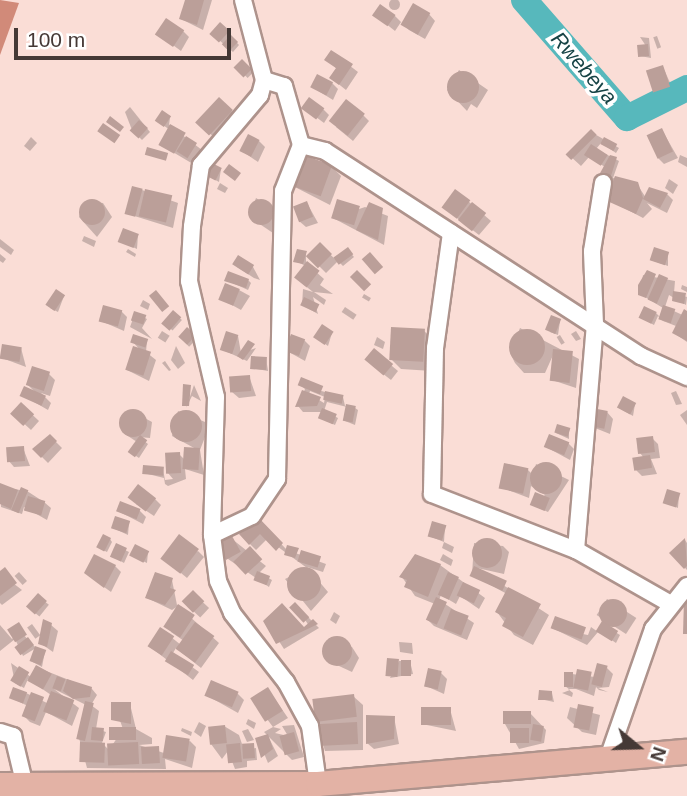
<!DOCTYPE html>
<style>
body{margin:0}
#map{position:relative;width:687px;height:796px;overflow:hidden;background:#faddd6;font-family:Arial,sans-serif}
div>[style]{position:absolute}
.forest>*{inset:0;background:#d18a79}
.shadow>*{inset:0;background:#0003;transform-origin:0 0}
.round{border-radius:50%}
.river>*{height:26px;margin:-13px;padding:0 13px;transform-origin:13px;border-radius:13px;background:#57b8bc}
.building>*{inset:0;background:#bb9f99;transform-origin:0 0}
.roads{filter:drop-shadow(2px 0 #ae938c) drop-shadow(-2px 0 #ae938c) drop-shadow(0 2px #ae938c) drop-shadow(0 -2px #ae938c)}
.minor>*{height:16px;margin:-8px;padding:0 8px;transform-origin:8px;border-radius:8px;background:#fff}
.primary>*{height:24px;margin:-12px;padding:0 12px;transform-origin:12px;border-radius:12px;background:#e3b2a5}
span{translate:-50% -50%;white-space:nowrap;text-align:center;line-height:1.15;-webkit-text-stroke:7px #fff;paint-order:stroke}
.water-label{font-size:21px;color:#164345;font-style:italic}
.north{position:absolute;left:603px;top:712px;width:70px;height:70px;-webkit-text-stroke:5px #fff;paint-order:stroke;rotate:109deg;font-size:19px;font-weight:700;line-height:28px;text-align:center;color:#453936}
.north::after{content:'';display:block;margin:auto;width:24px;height:32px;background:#453936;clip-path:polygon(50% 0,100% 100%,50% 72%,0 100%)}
.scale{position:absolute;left:14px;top:28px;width:217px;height:32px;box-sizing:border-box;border:4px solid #453936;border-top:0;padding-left:9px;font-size:21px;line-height:24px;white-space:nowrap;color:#453936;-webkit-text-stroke:5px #fff;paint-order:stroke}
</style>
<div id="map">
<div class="forest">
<div style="clip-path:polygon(0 0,19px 3px,0 55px)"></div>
</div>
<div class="shadow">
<div class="round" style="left:388.5px;top:-1.5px;width:11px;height:11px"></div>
<div style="clip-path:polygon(186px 0,212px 0,203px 30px,181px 19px)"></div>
<div style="clip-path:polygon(429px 14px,435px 21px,425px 39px,409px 30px,401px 22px,395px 31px,375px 15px,395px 16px,403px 24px)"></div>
<div style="clip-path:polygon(220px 25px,239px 45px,233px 52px,212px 34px)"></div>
<div style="clip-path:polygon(183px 31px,189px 37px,181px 51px,158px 34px)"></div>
<div style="left:657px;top:36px;width:12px;height:4px;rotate:70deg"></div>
<div style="clip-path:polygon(640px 37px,649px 38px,651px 58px,640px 56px,646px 46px)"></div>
<div style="clip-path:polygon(332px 52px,358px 72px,346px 90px,331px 78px,337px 69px,327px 60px)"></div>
<div style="left:242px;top:61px;width:16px;height:8px;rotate:45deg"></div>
<div style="clip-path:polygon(663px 67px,675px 94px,660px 98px,654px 92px)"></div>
<div style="clip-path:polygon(459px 70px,488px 90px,477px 108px,471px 104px,467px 111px,447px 90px)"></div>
<div style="clip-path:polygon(332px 83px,338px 89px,333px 100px,312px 87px)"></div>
<div style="left:219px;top:100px;width:25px;height:31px;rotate:42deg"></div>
<div style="clip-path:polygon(130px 107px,150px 132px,142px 140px,132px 130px,125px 112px)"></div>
<div style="clip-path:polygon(304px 108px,323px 109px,329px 115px,324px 123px)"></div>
<div style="clip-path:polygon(363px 115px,369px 121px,353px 141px,336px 127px)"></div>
<div style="clip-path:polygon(170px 118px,169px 125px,202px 150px,193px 164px,161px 145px,170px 130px,160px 123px)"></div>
<div style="clip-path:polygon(662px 130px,678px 158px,664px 164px,658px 158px)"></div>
<div style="clip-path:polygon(591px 132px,619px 148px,616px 153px,601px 143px,596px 149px,619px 161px,613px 178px,637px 184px,646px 198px,667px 194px,673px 200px,667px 213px,647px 203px,652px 209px,643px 218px,607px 199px,615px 181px,604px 177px,605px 167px,589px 157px,581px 166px,570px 156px)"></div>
<div style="clip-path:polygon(31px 137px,37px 143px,30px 151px,24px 146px)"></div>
<div style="clip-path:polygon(259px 141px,265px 147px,258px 162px,242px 151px)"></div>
<div style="clip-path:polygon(680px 155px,687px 158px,687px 167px,678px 162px)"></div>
<div style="clip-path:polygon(331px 166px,341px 176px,330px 205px,291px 185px)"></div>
<div style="clip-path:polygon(221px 169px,219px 182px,210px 177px)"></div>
<div style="clip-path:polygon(669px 179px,678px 185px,673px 194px,665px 188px)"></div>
<div style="clip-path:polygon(220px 183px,228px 188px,225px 193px,217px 189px)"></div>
<div style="clip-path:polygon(142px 190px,178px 203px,173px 228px,128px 214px)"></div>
<div style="clip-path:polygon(256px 198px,278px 212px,273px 233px,249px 217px)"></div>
<div style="clip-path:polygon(85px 201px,103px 203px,112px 217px,97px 237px,79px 217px)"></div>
<div style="clip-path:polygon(468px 201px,491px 221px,479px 235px,444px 208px)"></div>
<div style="clip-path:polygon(307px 203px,318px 223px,306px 227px,299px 221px)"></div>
<div style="clip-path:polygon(365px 207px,388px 216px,384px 245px,333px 218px)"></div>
<div style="clip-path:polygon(138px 235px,137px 249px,120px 241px)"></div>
<div style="clip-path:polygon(84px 236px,96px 241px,94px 247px,82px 241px)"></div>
<div style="clip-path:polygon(0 239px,14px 250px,11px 255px,0 247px)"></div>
<div style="clip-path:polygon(320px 245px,335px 259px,347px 249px,354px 257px,343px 266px,338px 261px,326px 273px,309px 256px)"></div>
<div style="clip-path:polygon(128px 249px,136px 254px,135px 257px,126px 252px)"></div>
<div style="clip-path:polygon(306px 253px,306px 263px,324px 279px,320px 285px,333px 294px,314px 292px,326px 300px,324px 305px,313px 297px,318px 314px,302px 305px,303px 289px,313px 292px,303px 284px,306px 266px,295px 261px)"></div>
<div style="clip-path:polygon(668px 253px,668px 266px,651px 260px)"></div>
<div style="clip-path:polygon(0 254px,6px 259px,3px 263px,0 261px)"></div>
<div style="clip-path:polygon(237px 267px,253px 267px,260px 280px,254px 278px)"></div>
<div style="clip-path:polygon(643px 275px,675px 281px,674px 293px,687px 297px,686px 305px,669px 295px,665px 307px,687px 317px,687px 342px,674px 333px,676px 326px,663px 321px,658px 316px,654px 325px,641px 318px,656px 313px,661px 318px,663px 308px,640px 294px)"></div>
<div style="clip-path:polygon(226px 280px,248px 280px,251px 283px,248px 290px)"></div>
<div style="clip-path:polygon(682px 285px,687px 287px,687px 292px,681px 289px)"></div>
<div style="clip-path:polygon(239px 290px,250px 296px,241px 310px,221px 299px)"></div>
<div style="left:364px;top:294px;width:8px;height:4px;rotate:30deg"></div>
<div style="clip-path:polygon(64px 296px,58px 312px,50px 308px)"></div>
<div style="clip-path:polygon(143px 300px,150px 304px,148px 310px,140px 306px)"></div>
<div style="left:345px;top:307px;width:14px;height:6px;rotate:34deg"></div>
<div style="clip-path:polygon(121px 311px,127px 317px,124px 331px,101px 321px)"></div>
<div style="left:173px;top:312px;width:12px;height:14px;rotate:42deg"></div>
<div style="clip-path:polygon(135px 313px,147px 319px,142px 328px,152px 339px,130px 327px)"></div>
<div style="clip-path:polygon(560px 321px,558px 335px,550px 332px)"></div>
<div style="clip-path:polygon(520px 328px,579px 359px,576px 388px,552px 380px,554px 353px,545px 373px,524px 373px,515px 363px,510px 353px)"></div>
<div style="left:187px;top:329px;width:14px;height:11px;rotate:45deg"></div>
<div style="left:162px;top:331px;width:9px;height:8px;rotate:32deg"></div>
<div style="clip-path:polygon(424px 331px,434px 340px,432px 371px,401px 369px,391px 359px)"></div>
<div style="clip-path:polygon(576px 331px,581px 339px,576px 341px,571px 334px)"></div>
<div style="clip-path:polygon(332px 333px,328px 346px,318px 339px)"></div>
<div style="left:560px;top:335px;width:9px;height:4px;rotate:58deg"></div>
<div style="clip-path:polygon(238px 336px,241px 353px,256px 348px,247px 361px,223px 350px)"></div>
<div style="clip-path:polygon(377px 337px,385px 342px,383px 349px,374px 345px)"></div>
<div style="clip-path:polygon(304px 340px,310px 346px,305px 361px,287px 351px)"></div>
<div style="clip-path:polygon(147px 341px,146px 352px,156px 360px,149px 381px,127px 370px,140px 350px,133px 342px)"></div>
<div style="clip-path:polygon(176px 346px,185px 363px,178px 369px,171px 360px)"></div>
<div style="clip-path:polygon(21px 348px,26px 367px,2px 358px)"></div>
<div style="clip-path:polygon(374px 351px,398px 371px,391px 380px,373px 366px)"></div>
<div style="clip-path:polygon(266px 358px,268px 371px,252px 368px)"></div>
<div style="clip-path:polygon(165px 361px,171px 370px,169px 371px,162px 363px)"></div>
<div style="clip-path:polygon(49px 374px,55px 380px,50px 396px,41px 393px,51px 403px,48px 410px,22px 395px,36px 393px,27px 384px)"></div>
<div style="clip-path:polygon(249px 376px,256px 396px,239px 398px,232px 392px)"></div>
<div style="clip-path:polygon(194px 385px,201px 401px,192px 396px,186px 408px)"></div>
<div style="clip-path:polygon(evenodd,300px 385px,343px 397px,345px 406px,355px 408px,358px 410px,355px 425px,345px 421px,347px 407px,327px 402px,324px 411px,338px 418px,335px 425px,320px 418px,322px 412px,303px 412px,298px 406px,305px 389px,300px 385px,310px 391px,325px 397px,324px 403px,309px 394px,310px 391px)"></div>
<div style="clip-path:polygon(676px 391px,682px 404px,676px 405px,671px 393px)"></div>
<div style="clip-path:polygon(21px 404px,39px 421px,31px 430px,19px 419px)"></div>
<div style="clip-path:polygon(635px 404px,633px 416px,619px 408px)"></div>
<div style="clip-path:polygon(130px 410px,152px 422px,150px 438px,139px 437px,148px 444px,139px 458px,133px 454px,137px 442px,122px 432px)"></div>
<div style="clip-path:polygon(687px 410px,687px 425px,680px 415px)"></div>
<div style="clip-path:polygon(178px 411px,210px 424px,200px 450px,204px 475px,185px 469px,186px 479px,168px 486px,165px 484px,164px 478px,144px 473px,163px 469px,165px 480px,173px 479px,168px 473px,179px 454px,185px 460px,196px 449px,172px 436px)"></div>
<div style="clip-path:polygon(607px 412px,613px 419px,610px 434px,590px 426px)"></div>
<div style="clip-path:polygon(569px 430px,569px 439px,556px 433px)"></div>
<div style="clip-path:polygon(50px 436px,62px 448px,48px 463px,34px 449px)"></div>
<div style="clip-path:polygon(652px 438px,658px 444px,660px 458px,651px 459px,657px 474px,642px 476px,636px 470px,644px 458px,640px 453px)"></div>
<div style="clip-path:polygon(568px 443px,574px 449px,570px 460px,546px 447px)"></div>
<div style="clip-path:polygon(23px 448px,30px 466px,14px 467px,8px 460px)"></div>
<div style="clip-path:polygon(536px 464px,569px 480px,548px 512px,532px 505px,545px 495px,531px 486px,529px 498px,500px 487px,527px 469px,533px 475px)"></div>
<div style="clip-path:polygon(0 487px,27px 491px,44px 502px,51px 508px,47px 520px,24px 507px,22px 514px,1px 507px)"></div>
<div style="clip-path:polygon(679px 494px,678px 508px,665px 502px)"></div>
<div style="clip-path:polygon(155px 499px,161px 505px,154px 516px,136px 504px)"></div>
<div style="clip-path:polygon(118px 511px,140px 511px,146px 517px,143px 524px)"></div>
<div style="clip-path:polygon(257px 519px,287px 550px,326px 564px,323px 572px,307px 567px,328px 592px,311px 611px,285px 579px,307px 568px,267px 539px,256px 550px,241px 535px)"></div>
<div style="clip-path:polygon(129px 523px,128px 535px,113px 528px)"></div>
<div style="clip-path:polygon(445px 527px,444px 542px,429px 536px)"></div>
<div style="clip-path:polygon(110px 539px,112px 542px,107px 552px,101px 549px)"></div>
<div style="clip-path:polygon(232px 539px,266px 566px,259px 573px,272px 580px,269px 587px,228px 559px)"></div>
<div style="clip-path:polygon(685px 540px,687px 543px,687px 570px,671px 553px)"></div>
<div style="clip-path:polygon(444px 542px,454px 547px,452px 553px,442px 548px)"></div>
<div style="clip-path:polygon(474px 543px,503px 546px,509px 552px,504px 574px,477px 568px,549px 615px,533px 645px,514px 635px,497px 612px,507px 594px,472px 575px)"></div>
<div style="clip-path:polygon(117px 546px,129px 552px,124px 563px,113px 557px)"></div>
<div style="clip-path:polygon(198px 551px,204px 557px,187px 578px,169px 563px)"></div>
<div style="clip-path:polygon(148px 552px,147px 563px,134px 557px)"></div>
<div style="clip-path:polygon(443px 554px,453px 560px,451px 566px,440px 560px)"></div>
<div style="clip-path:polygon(440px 565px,485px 598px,479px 609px,460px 596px,456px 604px,441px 595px,439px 600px,474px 623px,467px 640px,434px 626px,428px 620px,435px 604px,415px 596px,402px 577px)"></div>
<div style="clip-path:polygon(115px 566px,121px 572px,111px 592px,93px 579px)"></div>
<div style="left:19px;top:572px;width:12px;height:6px;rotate:48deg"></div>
<div style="clip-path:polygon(0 573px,22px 590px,2px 605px,0 603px)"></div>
<div style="clip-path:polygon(172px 580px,177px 605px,219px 643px,201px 668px,176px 648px,173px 653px,199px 672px,193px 680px,149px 646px,161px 629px,181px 645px,184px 641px,171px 632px,178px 606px,172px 610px,147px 598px)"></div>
<div style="left:193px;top:593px;width:22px;height:13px;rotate:43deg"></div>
<div style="left:38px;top:596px;width:14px;height:15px;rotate:39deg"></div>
<div style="left:607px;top:599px;width:35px;height:19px;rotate:33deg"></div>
<div style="clip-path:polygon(295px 604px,319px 628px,284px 649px,266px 621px,305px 629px,309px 626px)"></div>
<div style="clip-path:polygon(334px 612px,340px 616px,336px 624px,330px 620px)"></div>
<div style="left:32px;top:624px;width:14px;height:6px;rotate:54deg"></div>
<div style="clip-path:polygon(602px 624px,620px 635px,616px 643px,598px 631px)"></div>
<div style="clip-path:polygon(0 625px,12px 639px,20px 631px,36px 648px,23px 656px,15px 639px,0 651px)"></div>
<div style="clip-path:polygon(51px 625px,58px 631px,53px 652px,40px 643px)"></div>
<div style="clip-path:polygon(591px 627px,598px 632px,587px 645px,552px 628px,588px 635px)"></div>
<div style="clip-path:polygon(329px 638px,352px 647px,359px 658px,352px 672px,326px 660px)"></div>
<div style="clip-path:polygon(399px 642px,412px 643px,413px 654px,400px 652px)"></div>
<div style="clip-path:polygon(45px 651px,42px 667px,31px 661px)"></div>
<div style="clip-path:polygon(399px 661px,410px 661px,413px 674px,390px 678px)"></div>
<div style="clip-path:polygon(11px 663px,31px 677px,36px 667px,92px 689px,97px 695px,91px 705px,99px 711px,96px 729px,106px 732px,102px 743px,109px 750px,123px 729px,114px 704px,130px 704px,136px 729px,152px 738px,152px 744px,139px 745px,164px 753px,190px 741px,196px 747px,192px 768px,165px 759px,166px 769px,87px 768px,79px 738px,86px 705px,54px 689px,79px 708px,72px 726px,46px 712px,40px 726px,30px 722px,24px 716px,28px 706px,11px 698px,26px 693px,47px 703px,51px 695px,28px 679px,24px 688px,15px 683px)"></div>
<div style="clip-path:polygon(607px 668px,613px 674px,609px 687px,598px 688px,608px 692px,599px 690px,596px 687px,594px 696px,576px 689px,568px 689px,573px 693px,572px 697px,562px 693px,570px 690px,565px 686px,572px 674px,595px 677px)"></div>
<div style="clip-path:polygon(441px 673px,447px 679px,444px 694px,426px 686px)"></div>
<div style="clip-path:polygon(268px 689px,288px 718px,273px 727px,281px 729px,275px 733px,288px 736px,282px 726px,294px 725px,304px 757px,292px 760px,264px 732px,273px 727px,252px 699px)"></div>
<div style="clip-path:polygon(552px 693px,554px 702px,540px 699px)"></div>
<div style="clip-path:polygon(238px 694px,244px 700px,238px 713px,206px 695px)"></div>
<div style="clip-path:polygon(353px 696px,363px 705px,363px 750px,325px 751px,316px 721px)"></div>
<div style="clip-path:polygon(570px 707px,600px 715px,596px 735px,582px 732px,567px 718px)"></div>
<div style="clip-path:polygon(450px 709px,456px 731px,422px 724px)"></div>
<div style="clip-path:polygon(530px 713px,546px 730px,544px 743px,519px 749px,505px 724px)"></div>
<div style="clip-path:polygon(394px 717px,399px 744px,374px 749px,367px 743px)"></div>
<div style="clip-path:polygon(248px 719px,256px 723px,254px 729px,246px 724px)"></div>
<div style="clip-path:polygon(199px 722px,206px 726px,201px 737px,194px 732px)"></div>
<div style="clip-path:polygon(224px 726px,239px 735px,244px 750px,256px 748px,257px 760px,247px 761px,247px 767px,235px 769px,228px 751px,222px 759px,211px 744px)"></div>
<div style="clip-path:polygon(182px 728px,192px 732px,191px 736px,181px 731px)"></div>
<div style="clip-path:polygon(248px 729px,254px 740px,247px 742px,242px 731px)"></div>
<div style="clip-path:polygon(268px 736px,278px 756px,268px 763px,258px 739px)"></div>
</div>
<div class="river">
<div style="left:524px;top:0;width:157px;rotate:48.9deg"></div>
<div style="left:627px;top:118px;width:67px;rotate:-26.6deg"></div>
</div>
<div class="building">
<div style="clip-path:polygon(185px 0,204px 0,197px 25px,179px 19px)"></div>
<div style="left:413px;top:3px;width:20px;height:25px;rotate:30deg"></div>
<div style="left:380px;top:4px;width:19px;height:14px;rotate:35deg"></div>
<div style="left:166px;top:18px;width:22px;height:20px;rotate:34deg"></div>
<div style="left:220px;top:22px;width:13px;height:16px;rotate:42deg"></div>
<div style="left:231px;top:35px;width:10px;height:13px;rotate:45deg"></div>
<div style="left:648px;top:44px;width:12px;height:11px;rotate:85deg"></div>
<div style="clip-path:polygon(331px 50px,353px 64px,339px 85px,329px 78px,336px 68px,324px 60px)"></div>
<div style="left:242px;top:59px;width:14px;height:12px;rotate:45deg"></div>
<div style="left:663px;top:65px;width:23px;height:18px;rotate:72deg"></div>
<div class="round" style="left:447px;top:71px;width:32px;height:32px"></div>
<div style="left:317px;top:74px;width:18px;height:15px;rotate:27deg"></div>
<div style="left:219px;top:97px;width:19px;height:35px;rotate:43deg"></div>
<div style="left:309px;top:97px;width:19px;height:14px;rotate:36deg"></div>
<div style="left:346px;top:99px;width:24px;height:28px;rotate:38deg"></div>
<div style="left:162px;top:110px;width:11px;height:13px;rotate:34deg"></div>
<div style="clip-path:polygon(110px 116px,124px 127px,120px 132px,106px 122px)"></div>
<div style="left:139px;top:120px;width:12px;height:14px;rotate:42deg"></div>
<div style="left:103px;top:123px;width:21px;height:10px;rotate:35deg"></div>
<div style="left:170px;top:124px;width:18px;height:24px;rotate:29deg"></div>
<div style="left:662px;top:128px;width:26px;height:17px;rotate:65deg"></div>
<div style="left:591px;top:129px;width:8px;height:36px;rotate:45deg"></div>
<div style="left:248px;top:134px;width:13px;height:19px;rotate:27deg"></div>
<div style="left:186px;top:136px;width:13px;height:18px;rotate:32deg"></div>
<div style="left:604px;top:137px;width:15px;height:8px;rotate:28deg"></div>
<div style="left:591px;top:144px;width:20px;height:13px;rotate:33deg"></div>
<div style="left:147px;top:147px;width:22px;height:8px;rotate:16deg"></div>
<div style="left:301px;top:154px;width:33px;height:33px;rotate:20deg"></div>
<div style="clip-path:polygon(610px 155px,617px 157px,610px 179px,599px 175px)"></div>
<div style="left:212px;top:163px;width:11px;height:14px;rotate:27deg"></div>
<div style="left:229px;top:164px;width:15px;height:10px;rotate:37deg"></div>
<div style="clip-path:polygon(615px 176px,638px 182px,643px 198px,636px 214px,605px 200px)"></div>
<div style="left:132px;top:186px;width:11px;height:29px;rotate:15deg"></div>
<div style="clip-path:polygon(649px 187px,668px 193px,660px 208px,643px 199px)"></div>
<div style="left:145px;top:189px;width:28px;height:28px;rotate:13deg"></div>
<div style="left:455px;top:189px;width:19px;height:23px;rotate:36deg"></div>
<div style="left:337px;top:199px;width:24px;height:20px;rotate:17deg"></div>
<div class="round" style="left:79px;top:199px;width:26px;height:26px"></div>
<div class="round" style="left:248px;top:199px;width:26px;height:26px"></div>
<div style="left:307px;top:201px;width:17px;height:15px;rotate:69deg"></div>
<div style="clip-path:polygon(369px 202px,383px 208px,378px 240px,356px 230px)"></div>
<div style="left:472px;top:202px;width:18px;height:23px;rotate:38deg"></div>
<div style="left:123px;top:228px;width:17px;height:15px;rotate:21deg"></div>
<div style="left:320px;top:242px;width:17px;height:20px;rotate:45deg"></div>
<div style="left:348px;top:247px;width:9px;height:18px;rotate:54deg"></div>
<div style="left:654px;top:247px;width:16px;height:14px;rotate:18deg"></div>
<div style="clip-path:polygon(297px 249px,307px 251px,303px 264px,293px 262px)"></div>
<div style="left:370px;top:252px;width:20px;height:11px;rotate:49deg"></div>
<div style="left:238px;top:255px;width:19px;height:11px;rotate:32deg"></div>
<div style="left:307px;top:261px;width:16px;height:21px;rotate:38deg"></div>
<div style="left:357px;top:270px;width:20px;height:10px;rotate:45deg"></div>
<div style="clip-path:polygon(647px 270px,656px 274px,646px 298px,638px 295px,638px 285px)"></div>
<div style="clip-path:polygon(228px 271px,249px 279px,246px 288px,224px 281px)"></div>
<div style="left:659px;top:274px;width:10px;height:28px;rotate:24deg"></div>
<div style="left:225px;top:283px;width:16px;height:18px;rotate:22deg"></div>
<div style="left:56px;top:289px;width:11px;height:19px;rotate:34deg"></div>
<div style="left:156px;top:290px;width:21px;height:9px;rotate:51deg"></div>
<div style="clip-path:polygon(673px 291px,686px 293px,684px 304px,672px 301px)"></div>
<div style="left:304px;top:297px;width:17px;height:9px;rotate:25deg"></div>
<div style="left:103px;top:305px;width:20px;height:17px;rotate:15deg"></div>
<div style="left:663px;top:305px;width:13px;height:15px;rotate:18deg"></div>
<div style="left:644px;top:306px;width:14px;height:13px;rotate:25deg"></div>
<div style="clip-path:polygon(684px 309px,687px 311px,687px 341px,672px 333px)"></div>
<div style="left:173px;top:310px;width:11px;height:18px;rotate:41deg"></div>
<div style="left:134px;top:311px;width:13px;height:10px;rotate:18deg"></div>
<div style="left:551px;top:315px;width:11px;height:16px;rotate:22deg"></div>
<div style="left:322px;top:324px;width:14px;height:16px;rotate:34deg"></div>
<div style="left:187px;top:327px;width:12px;height:13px;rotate:42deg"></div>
<div style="left:391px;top:327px;width:34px;height:33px;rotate:3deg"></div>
<div class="round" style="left:509px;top:329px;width:36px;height:36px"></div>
<div style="left:226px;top:331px;width:13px;height:20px;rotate:18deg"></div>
<div style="left:133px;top:334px;width:16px;height:9px;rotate:18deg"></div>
<div style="left:291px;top:334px;width:15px;height:18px;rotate:20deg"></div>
<div style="clip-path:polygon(248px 340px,255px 344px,243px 360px,237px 356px)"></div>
<div style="left:2px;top:344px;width:20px;height:15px;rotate:9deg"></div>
<div style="left:133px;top:346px;width:19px;height:25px;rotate:18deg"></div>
<div style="left:374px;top:348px;width:25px;height:15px;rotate:40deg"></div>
<div style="left:553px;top:349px;width:20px;height:32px;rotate:6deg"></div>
<div style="left:251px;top:356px;width:16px;height:13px;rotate:4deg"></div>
<div style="left:32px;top:366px;width:19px;height:20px;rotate:18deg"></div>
<div style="left:250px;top:375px;width:16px;height:21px;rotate:86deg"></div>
<div style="left:301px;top:377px;width:24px;height:9px;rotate:22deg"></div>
<div style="clip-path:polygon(183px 384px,191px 385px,189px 406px,182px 406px)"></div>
<div style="left:24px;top:386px;width:24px;height:11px;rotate:24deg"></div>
<div style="clip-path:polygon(302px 390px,321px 397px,317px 406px,295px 407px)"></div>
<div style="left:325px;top:391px;width:19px;height:9px;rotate:12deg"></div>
<div style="left:623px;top:396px;width:15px;height:13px;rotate:28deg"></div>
<div style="left:21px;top:402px;width:18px;height:16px;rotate:43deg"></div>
<div style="left:346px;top:404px;width:10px;height:17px;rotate:11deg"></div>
<div style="left:322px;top:408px;width:16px;height:11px;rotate:22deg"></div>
<div style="left:592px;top:408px;width:16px;height:18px;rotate:11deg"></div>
<div class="round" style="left:119px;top:409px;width:28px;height:28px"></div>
<div class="round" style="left:170px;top:410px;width:32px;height:32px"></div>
<div style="left:557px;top:424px;width:14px;height:9px;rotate:17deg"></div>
<div style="clip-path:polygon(50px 434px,57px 441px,41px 458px,32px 449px)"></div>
<div style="left:549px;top:434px;width:22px;height:14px;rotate:22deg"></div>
<div style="left:140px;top:435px;width:9px;height:21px;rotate:36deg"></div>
<div style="left:653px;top:436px;width:16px;height:17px;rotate:83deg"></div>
<div style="left:24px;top:446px;width:15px;height:18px;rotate:86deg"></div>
<div style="left:184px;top:447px;width:16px;height:22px;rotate:4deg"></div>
<div style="left:180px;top:452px;width:21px;height:15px;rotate:87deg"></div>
<div style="left:650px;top:455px;width:13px;height:18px;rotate:81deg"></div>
<div class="round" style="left:530px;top:462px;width:32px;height:32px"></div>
<div style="left:504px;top:463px;width:25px;height:26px;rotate:12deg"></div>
<div style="left:143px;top:465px;width:21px;height:9px;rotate:5deg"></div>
<div style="clip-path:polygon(0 483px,18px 490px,11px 509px,0 504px)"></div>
<div style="left:138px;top:484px;width:23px;height:17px;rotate:38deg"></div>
<div style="left:21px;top:487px;width:8px;height:25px;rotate:23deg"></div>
<div style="left:667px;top:489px;width:14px;height:15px;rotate:17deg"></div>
<div style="left:535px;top:492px;width:16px;height:14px;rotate:22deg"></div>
<div style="left:28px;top:496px;width:18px;height:15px;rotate:16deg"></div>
<div style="left:120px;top:501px;width:22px;height:11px;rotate:21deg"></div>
<div style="left:115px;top:516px;width:16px;height:13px;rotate:18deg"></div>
<div style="clip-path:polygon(257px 516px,283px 543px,276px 551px,260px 534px,249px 545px,239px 534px)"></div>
<div style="left:432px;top:521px;width:15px;height:16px;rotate:16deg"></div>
<div style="left:103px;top:534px;width:9px;height:15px;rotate:27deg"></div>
<div style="left:179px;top:534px;width:25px;height:31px;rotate:37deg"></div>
<div style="left:232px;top:536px;width:18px;height:17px;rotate:61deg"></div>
<div class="round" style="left:472px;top:538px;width:30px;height:30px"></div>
<div style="clip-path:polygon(685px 538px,687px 566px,684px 569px,669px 553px)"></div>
<div style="left:116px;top:543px;width:12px;height:15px;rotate:24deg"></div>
<div style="left:135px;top:544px;width:16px;height:13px;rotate:27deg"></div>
<div style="clip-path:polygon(287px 545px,299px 548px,295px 558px,284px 555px)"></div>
<div style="left:250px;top:546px;width:18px;height:23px;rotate:47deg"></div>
<div style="left:301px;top:550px;width:21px;height:12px;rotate:17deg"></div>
<div style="clip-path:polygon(94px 554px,116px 565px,104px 588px,84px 573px)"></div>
<div style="clip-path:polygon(415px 554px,441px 564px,428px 597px,404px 587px,407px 580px,399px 577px)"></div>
<div style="left:474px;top:566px;width:36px;height:11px;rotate:24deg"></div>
<div style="clip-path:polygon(5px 567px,17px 583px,0 596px,0 571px)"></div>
<div class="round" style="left:287px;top:567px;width:34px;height:34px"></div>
<div style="left:257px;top:571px;width:14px;height:10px;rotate:21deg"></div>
<div style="clip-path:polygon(155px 572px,173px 578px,170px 588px,176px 590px,165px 605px,145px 598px)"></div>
<div style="left:448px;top:572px;width:12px;height:25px;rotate:24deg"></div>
<div style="left:463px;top:582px;width:19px;height:15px;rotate:25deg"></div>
<div style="clip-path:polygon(508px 587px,541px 604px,523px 637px,502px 626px,506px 618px,495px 612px)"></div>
<div style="left:193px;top:590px;width:16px;height:16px;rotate:45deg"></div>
<div style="left:38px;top:593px;width:12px;height:18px;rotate:42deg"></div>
<div style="left:436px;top:597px;width:12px;height:25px;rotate:24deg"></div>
<div style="clip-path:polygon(684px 599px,687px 599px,687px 634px,683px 634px)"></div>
<div class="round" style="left:599px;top:599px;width:28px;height:28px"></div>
<div style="left:295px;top:602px;width:21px;height:8px;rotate:47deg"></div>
<div style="clip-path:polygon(282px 603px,304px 627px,313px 619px,318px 624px,276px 644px,263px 621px)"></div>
<div style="left:178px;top:604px;width:20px;height:27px;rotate:33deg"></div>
<div style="left:451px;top:609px;width:19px;height:21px;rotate:21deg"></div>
<div style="left:555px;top:616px;width:33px;height:13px;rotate:20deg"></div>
<div style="clip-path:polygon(43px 619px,52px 623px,47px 647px,38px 644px)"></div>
<div style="left:602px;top:621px;width:19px;height:12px;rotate:32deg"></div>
<div style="left:19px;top:622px;width:15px;height:14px;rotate:58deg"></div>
<div style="left:195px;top:622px;width:24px;height:33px;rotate:36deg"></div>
<div style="left:160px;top:627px;width:17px;height:23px;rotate:33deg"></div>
<div class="round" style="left:322px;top:636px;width:30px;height:30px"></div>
<div style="left:28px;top:637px;width:10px;height:17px;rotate:53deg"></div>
<div style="left:35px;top:646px;width:12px;height:16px;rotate:20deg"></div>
<div style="left:171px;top:651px;width:27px;height:12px;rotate:31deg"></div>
<div style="left:387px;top:658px;width:12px;height:18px;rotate:5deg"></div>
<div style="left:401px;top:660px;width:10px;height:16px"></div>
<div style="left:597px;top:663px;width:11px;height:22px;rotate:15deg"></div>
<div style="left:36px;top:665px;width:18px;height:18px;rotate:29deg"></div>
<div style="left:19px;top:666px;width:12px;height:17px;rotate:31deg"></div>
<div style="left:428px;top:668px;width:14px;height:19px;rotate:12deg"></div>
<div style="left:577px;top:669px;width:15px;height:19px;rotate:11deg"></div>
<div style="left:564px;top:672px;width:9px;height:15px"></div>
<div style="left:57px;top:676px;width:9px;height:13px;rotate:21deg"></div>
<div style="clip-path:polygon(67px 679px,92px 687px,90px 697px,73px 699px,63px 691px)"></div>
<div style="left:211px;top:680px;width:30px;height:17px;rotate:23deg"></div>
<div style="left:13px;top:687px;width:15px;height:12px;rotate:20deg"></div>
<div style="left:268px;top:687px;width:28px;height:21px;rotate:58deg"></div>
<div style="clip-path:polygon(539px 690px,552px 691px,552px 700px,538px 700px)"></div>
<div style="left:51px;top:691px;width:25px;height:22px;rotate:21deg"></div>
<div style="left:31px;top:692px;width:14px;height:26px;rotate:21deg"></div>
<div style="left:354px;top:694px;width:23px;height:42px;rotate:83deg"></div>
<div style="left:85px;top:701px;width:9px;height:39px;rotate:13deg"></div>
<div style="clip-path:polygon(111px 702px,131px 702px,131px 724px,111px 720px)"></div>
<div style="left:578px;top:704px;width:16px;height:24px;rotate:11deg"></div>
<div style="left:421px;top:707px;width:30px;height:18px"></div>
<div style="left:531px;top:711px;width:13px;height:28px;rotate:90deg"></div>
<div style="clip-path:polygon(366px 715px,395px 716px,394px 739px,366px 744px)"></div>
<div style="left:357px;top:722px;width:22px;height:41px;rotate:87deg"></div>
<div style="left:533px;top:724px;width:11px;height:16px;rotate:10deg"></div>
<div style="left:225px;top:725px;width:18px;height:17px;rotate:84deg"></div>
<div style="left:92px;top:727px;width:12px;height:13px;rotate:5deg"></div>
<div style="left:109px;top:727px;width:27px;height:13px"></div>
<div style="left:529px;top:728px;width:15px;height:19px;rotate:90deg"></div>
<div style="left:294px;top:732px;width:20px;height:15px;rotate:75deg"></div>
<div style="clip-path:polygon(268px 734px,273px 749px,261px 758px,255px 738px)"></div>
<div style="left:166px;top:735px;width:24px;height:23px;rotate:9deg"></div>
<div style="left:80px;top:742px;width:25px;height:20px;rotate:2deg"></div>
<div style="left:138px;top:742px;width:22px;height:31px;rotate:87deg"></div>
<div style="left:240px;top:743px;width:19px;height:14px;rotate:84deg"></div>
<div style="left:254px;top:743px;width:15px;height:12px;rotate:86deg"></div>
<div style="left:159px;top:746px;width:17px;height:18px;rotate:87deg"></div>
</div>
<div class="roads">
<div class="minor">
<div style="left:243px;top:0;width:83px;rotate:75.3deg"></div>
<div style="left:264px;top:80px;width:16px;rotate:105deg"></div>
<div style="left:260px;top:95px;width:92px;rotate:130.1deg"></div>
<div style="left:201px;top:165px;width:62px;rotate:98.4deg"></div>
<div style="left:192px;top:226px;width:55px;rotate:93.1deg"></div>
<div style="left:189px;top:281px;width:119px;rotate:76.9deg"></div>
<div style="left:216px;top:397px;width:138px;rotate:91.7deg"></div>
<div style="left:212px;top:535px;width:46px;rotate:82.6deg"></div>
<div style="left:218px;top:581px;width:35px;rotate:66deg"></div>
<div style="left:232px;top:613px;width:88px;rotate:52deg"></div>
<div style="left:286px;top:682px;width:50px;rotate:61.4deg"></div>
<div style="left:310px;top:726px;width:59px;rotate:82.1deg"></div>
<div style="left:264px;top:80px;width:21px;rotate:17deg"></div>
<div style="left:284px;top:86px;width:61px;rotate:73.9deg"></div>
<div style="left:301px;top:145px;width:25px;rotate:14deg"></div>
<div style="left:325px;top:151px;width:377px;rotate:33deg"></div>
<div style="left:641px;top:356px;width:51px;rotate:24.5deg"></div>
<div style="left:451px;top:233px;width:116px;rotate:97.9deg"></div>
<div style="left:435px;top:348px;width:146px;rotate:91.2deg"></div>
<div style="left:432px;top:494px;width:155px;rotate:21.3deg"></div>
<div style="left:576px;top:550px;width:107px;rotate:29.7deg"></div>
<div style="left:212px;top:535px;width:44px;rotate:-25.4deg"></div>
<div style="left:252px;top:516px;width:45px;rotate:-56deg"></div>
<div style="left:277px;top:479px;width:288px;rotate:-88.8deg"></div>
<div style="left:283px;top:191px;width:49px;rotate:-68.6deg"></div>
<div style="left:576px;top:550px;width:227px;rotate:-85.2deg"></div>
<div style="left:595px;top:324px;width:73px;rotate:-92.4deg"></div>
<div style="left:592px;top:251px;width:69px;rotate:-80.8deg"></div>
<div style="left:0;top:732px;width:14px;rotate:17deg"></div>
<div style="left:13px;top:736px;width:51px;rotate:76.5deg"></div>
<div style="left:607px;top:761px;width:140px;rotate:-70.8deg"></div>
<div style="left:653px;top:629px;width:55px;rotate:-51.7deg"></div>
</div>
<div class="primary">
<div style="left:0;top:785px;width:318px;rotate:-0.2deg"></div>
<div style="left:318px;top:784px;width:370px;rotate:-5deg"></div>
</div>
</div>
<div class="water-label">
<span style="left:584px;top:68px;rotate:49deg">Rwebeya</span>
</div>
<div class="north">N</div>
<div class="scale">100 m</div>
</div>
